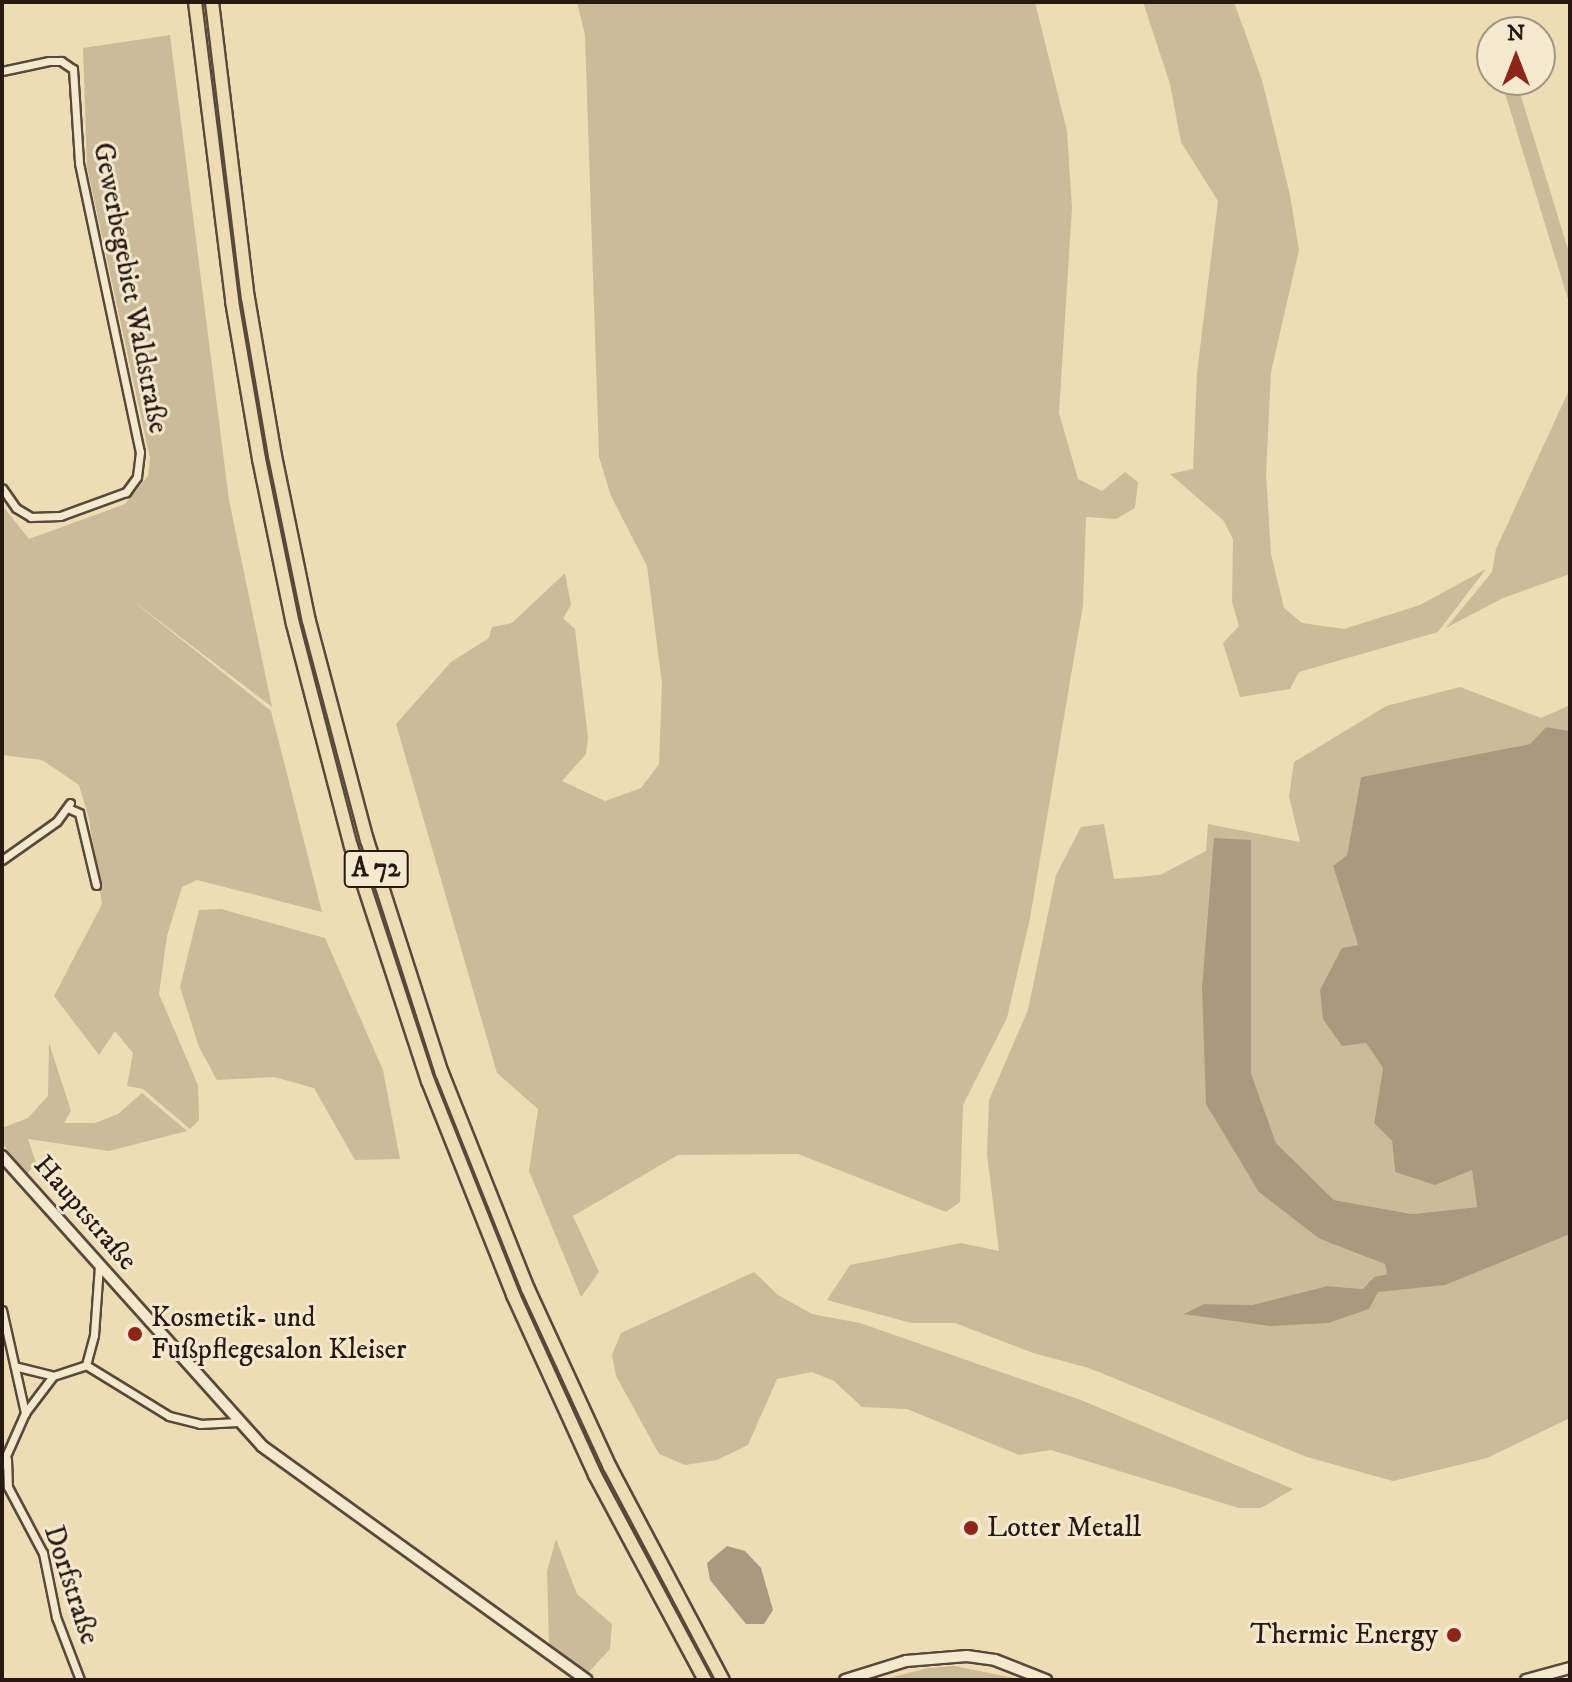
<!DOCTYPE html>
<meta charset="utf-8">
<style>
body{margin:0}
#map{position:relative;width:1572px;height:1682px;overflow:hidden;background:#eedcb5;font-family:"IM FELL DW Pica",serif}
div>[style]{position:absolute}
.green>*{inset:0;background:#cb9}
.water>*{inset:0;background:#aa997e}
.roads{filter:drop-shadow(2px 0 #59493b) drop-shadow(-2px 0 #59493b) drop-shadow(0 2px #59493b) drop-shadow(0 -2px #59493b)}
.street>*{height:7px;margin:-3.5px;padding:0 3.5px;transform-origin:3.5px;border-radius:3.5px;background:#f4e8cf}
.secondary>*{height:10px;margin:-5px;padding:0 5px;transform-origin:5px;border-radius:5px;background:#f4e8cf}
.highway>*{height:12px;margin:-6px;padding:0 6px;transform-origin:6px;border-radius:6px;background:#eedcb5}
.dots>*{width:22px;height:22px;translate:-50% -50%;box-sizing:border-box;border:4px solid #f4e8cf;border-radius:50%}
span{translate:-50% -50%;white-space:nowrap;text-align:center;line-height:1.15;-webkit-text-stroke:6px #f4e8cf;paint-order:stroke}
.shield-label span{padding:2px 6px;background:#f4e8cf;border:2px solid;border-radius:6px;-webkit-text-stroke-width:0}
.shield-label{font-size:26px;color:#271812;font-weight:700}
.street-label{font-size:28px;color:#271812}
.poi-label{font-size:28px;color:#271812}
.left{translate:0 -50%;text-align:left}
.right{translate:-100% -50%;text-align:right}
.frame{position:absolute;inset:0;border:4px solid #271812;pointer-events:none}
.north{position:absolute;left:1476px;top:16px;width:80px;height:80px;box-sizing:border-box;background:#f4e8cf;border:2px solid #a29583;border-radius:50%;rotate:0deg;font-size:22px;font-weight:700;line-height:32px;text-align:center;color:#271812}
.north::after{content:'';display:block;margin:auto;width:28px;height:36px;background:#8f2418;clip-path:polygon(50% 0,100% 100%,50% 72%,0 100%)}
</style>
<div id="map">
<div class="green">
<div style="clip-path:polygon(577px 2px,1035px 2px,1067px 131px,1072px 208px,1059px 413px,1078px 479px,1102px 491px,1125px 472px,1138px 482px,1135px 508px,1116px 519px,1086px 517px,1083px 605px,1030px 918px,1007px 1018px,963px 1105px,960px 1202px,946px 1212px,798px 1154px,678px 1155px,573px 1216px,599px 1272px,581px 1297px,529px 1171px,538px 1109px,497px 1073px,396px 724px,451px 662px,489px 638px,492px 627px,512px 623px,565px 573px,571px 605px,563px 618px,575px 629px,588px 737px,586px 754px,562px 781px,605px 801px,641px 788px,659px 764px,662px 684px,647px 566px,611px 496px,599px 457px,585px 35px)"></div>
<div style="clip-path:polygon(1143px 2px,1234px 2px,1262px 80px,1290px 195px,1299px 250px,1271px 372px,1266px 474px,1271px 554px,1284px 608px,1302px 623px,1344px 629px,1420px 605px,1486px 569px,1438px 632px,1299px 672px,1290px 689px,1240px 697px,1223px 643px,1239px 626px,1232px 602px,1233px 539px,1223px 520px,1170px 474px,1193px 469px,1197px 373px,1218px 201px,1181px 142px,1170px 84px)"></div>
<div style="clip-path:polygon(170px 35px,229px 500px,272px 707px,128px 597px,271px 711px,322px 912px,197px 880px,182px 887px,167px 936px,159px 994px,198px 1085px,199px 1120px,190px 1129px,143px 1089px,127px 1086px,133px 1053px,115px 1031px,99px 1055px,54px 996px,102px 904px,89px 819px,79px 785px,42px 760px,2px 755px,2px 505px,29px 539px,125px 504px,148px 476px,150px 458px,87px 167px,83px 48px)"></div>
<div style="clip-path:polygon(1501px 80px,1516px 80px,1570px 256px,1570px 306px)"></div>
<div style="clip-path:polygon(1570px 388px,1570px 574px,1503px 598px,1446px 628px,1492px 572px,1496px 549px)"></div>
<div style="clip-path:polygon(1460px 687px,1541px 718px,1570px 705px,1570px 731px,1546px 727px,1530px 744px,1361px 777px,1347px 855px,1333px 866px,1358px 945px,1366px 1043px,1383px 1068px,1374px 1123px,1392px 1141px,1395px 1172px,1472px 1169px,1477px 1207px,1412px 1214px,1334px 1200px,1276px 1143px,1251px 1073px,1251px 841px,1202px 988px,1320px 1239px,1386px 1264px,1387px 1274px,1374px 1277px,1363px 1289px,1327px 1286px,1252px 1305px,1204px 1304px,1184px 1313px,1378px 1292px,1570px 1234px,1570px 1418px,1487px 1458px,1393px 1481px,1307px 1457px,1089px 1368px,1033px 1353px,955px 1323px,911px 1323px,827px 1300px,850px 1265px,961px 1243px,999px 1251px,987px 1154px,989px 1100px,1028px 1010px,1056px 875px,1081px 827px,1104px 824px,1114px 879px,1160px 875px,1206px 851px,1208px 824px,1300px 842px,1289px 797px,1294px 762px,1386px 706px)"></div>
<div style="clip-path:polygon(221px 909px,325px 938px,383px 1070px,400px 1159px,355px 1160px,314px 1088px,274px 1077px,217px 1080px,199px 1047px,180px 987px,199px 910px)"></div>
<div style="clip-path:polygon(49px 1043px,71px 1111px,64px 1123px,95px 1123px,118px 1114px,142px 1093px,187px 1131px,109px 1151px,28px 1139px,36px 1163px,27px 1174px,2px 1143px,2px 1128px,28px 1118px,48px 1096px)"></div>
<div style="clip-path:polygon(754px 1272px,778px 1295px,812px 1314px,860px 1323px,1081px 1400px,1293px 1489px,1261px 1508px,1239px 1508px,1051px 1450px,1019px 1455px,907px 1409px,862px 1407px,834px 1381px,812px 1372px,777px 1379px,748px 1445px,717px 1460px,685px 1465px,659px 1454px,616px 1376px,612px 1355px,621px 1333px)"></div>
<div style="clip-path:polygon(556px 1539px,577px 1594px,612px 1624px,610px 1649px,587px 1674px,549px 1645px,547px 1571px)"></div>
<div style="clip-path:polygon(954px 1666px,1024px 1680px,881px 1680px,928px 1668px)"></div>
</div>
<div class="water">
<div style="clip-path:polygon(1546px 727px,1570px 731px,1570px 1234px,1445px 1285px,1378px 1292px,1369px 1309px,1328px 1323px,1270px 1326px,1183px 1314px,1204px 1304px,1252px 1305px,1327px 1286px,1363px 1289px,1374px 1277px,1387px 1274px,1385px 1264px,1320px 1239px,1259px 1192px,1206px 1104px,1202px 988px,1214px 838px,1251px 840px,1251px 1073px,1276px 1143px,1334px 1200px,1412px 1214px,1477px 1207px,1472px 1170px,1435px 1185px,1395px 1172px,1392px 1141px,1374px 1123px,1383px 1068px,1366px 1043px,1342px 1046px,1323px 1019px,1320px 990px,1342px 948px,1358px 945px,1333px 866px,1347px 855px,1361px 777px,1530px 744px)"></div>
<div style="clip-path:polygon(727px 1546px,745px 1551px,761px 1568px,773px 1610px,764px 1624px,746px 1624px,710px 1580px,707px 1563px)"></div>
</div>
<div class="roads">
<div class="street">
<div style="left:2px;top:71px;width:48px;rotate:-12deg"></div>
<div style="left:49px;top:61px;width:12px"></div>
<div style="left:61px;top:61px;width:14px;rotate:34deg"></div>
<div style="left:73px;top:69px;width:94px;rotate:86.3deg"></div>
<div style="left:79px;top:163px;width:295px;rotate:78.1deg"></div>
<div style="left:140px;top:452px;width:25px;rotate:97deg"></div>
<div style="left:137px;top:477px;width:19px;rotate:126deg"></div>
<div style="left:126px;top:492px;width:70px;rotate:160deg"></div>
<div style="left:60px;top:516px;width:29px;rotate:178deg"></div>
<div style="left:31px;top:517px;width:17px;rotate:-149deg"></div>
<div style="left:16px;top:508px;width:24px;rotate:-125deg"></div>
<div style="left:70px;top:809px;width:10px;rotate:24deg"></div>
<div style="left:79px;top:813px;width:74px;rotate:76.7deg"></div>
<div style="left:2px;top:860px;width:67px;rotate:-35.3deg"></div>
<div style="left:57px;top:821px;width:22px;rotate:-54deg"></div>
<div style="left:2px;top:1310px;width:106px;rotate:77.4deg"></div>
<div style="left:25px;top:1413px;width:57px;rotate:113.9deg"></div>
<div style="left:86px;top:1365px;width:31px;rotate:-75deg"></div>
<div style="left:94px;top:1335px;width:69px;rotate:-85.9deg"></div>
<div style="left:18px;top:1367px;width:36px;rotate:14deg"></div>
<div style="left:25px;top:1413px;width:46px;rotate:-52.9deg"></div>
<div style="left:53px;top:1376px;width:35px;rotate:-18deg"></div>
<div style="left:86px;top:1365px;width:97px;rotate:31.6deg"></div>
<div style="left:169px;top:1416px;width:32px;rotate:14deg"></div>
<div style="left:200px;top:1424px;width:38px;rotate:-3deg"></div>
<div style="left:7px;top:1459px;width:28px;rotate:88deg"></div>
<div style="left:8px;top:1487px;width:75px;rotate:62.1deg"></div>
<div style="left:43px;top:1553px;width:65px;rotate:78.5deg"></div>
<div style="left:56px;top:1617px;width:67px;rotate:69.1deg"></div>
</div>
<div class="secondary">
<div style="left:2px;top:1156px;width:389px;rotate:48.1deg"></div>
<div style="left:262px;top:1446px;width:400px;rotate:35.8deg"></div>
<div style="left:845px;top:1680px;width:64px;rotate:-17.3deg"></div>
<div style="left:906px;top:1661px;width:61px;rotate:-4.7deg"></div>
<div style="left:967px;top:1656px;width:28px;rotate:8deg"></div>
<div style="left:995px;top:1660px;width:55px;rotate:21.4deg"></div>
<div style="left:1526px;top:1680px;width:46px;rotate:-15.3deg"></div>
</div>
<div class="highway">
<div style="left:195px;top:2px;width:301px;rotate:82.9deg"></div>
<div style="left:232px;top:301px;width:160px;rotate:80.3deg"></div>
<div style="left:259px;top:459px;width:168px;rotate:78.4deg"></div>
<div style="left:293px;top:624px;width:229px;rotate:75.4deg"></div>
<div style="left:351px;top:846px;width:247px;rotate:71.9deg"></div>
<div style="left:428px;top:1081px;width:230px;rotate:68.3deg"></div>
<div style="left:513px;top:1295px;width:198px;rotate:65.5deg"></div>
<div style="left:595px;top:1475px;width:233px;rotate:61.8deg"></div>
<div style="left:212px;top:2px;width:298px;rotate:83.1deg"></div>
<div style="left:248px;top:298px;width:160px;rotate:80.3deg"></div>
<div style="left:275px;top:456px;width:168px;rotate:78.4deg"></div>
<div style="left:309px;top:621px;width:227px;rotate:75.2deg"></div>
<div style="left:367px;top:840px;width:245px;rotate:72.2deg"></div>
<div style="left:442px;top:1073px;width:232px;rotate:68.3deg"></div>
<div style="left:528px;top:1289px;width:196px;rotate:65.3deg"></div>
<div style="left:610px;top:1467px;width:241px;rotate:62.1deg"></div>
</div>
</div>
<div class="dots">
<div style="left:135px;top:1334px;background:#8f2418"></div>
<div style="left:971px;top:1528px;background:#8f2418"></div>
<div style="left:1454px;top:1635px;background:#8f2418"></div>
</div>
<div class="shield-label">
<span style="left:376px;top:869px">A 72</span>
</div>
<div class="street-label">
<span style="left:130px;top:288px;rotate:79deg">Gewerbegebiet Waldstraße</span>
<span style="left:85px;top:1213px;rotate:49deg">Hauptstraße</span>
<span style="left:71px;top:1585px;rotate:72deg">Dorfstraße</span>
</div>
<div class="poi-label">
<span class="left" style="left:151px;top:1334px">Kosmetik- und<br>Fußpflegesalon Kleiser</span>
<span class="left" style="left:987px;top:1528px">Lotter Metall</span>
<span class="right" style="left:1438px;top:1635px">Thermic Energy</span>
</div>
<div class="frame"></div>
<div class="north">N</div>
</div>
